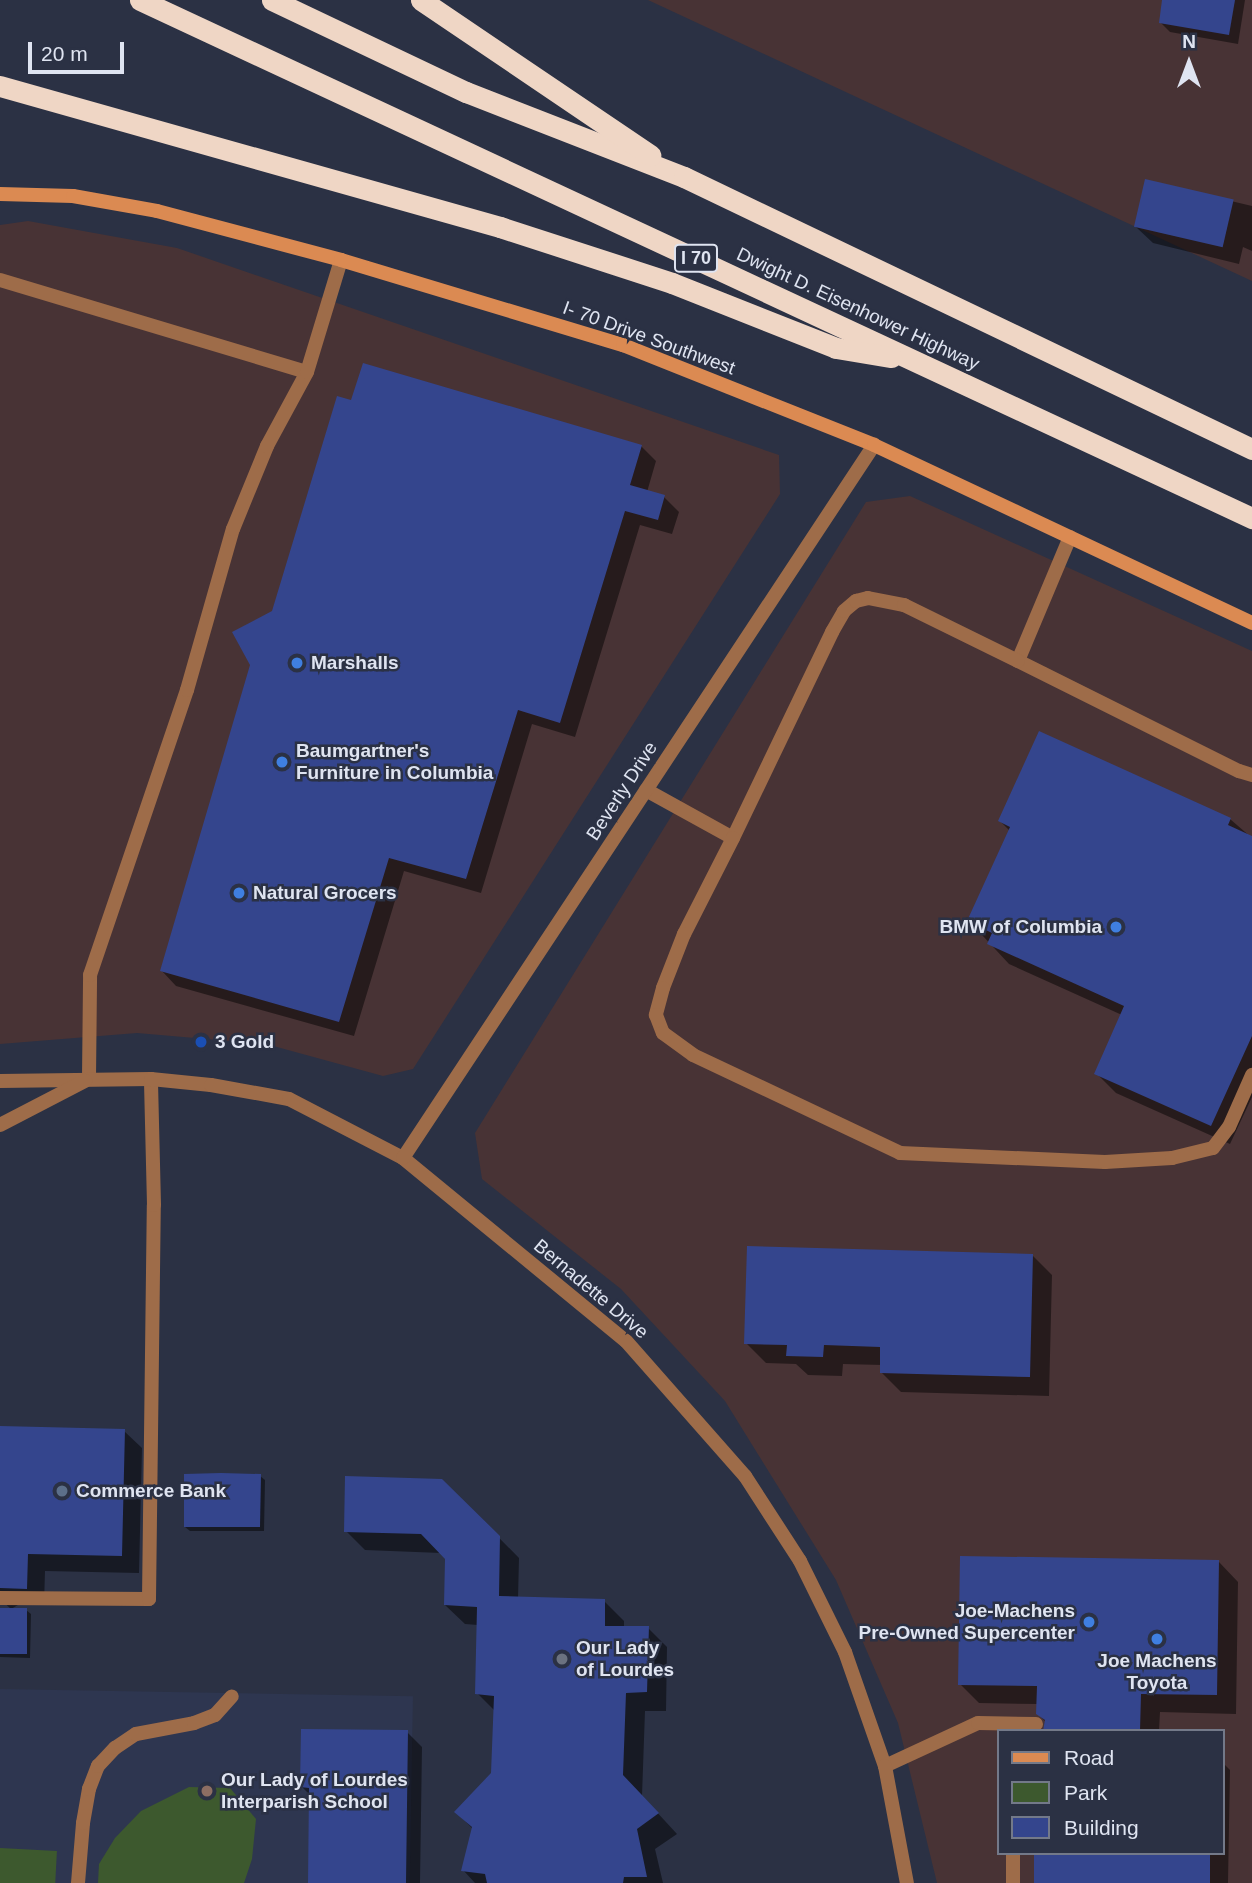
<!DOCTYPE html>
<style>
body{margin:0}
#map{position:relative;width:1252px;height:1883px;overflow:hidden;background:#2b3144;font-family:Arial,sans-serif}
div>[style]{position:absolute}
.commercial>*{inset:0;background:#483335}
.built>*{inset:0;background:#2e3650;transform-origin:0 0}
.green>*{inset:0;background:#3d592e;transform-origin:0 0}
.shadow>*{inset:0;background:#0007}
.building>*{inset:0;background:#34458d;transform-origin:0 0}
.lane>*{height:14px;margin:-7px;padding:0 7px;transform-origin:7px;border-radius:7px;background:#9e6c49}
.street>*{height:14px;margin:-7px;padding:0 7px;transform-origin:7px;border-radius:7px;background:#9e6c49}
.secondary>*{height:14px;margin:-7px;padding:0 7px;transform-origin:7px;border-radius:7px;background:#db8a52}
.highway>*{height:21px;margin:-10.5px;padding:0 10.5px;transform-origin:10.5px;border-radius:10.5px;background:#efd6c5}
.dots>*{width:19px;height:19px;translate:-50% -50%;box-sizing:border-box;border:4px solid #2b3144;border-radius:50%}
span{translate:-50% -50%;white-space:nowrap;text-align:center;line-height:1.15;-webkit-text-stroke:5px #2b3144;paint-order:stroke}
.shield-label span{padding:2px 5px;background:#2b3144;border:2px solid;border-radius:5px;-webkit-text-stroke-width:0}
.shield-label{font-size:18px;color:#dfe4f1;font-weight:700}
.street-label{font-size:19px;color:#dfe4f1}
.poi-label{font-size:19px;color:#dfe4f1;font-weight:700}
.left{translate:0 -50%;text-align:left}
.right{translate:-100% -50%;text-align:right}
.legend{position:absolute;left:997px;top:1729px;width:228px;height:126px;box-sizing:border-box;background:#2b3144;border:2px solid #737989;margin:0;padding:9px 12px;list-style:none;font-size:21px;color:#dfe4f1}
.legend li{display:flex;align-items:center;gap:14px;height:35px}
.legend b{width:35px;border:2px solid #737989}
.north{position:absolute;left:1154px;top:28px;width:70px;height:70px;-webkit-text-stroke:5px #2b3144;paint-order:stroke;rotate:0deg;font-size:19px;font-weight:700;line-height:28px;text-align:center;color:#dfe4f1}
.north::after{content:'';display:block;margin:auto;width:24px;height:32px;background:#dfe4f1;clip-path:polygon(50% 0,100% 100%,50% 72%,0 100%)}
.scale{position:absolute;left:28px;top:42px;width:96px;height:32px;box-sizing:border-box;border:4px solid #dfe4f1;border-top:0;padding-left:9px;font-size:21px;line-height:24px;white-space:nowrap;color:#dfe4f1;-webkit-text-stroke:5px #2b3144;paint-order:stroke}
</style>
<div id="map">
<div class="commercial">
<div style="clip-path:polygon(648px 0,1252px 0,1252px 281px)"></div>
<div style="clip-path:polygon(28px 221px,177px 248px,779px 455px,780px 494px,413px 1069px,383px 1076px,266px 1044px,137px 1033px,0 1044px,0 225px)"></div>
<div style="clip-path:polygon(evenodd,910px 496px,1252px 651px,1252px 1883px,937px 1883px,898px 1723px,836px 1580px,725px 1401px,621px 1289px,482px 1179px,475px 1133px,866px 502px,910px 496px,998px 1731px,1222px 1731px,1222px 1853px,998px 1853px,998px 1731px)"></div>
</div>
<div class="built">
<div style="left:0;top:1689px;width:413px;height:194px;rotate:1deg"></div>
</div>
<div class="green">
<div style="clip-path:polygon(189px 1787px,230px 1788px,256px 1819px,252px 1859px,244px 1883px,98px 1883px,99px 1864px,115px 1838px,141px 1811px)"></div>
<div style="left:0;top:1848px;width:57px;height:35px;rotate:3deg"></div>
</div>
<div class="shadow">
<div style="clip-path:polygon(1164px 0,1245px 0,1238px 44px,1170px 32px,1161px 23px)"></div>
<div style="clip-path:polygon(1147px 181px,1252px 206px,1252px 251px,1243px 247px,1239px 264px,1153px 243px,1136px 227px)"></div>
<div style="clip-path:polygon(641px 446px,656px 461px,647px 492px,664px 497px,679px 512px,672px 534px,640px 525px,575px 737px,532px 724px,481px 893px,404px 871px,354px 1036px,176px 986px,162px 971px)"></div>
<div style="clip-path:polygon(1230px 819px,1252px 838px,1252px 1097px,1230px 1144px,1116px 1093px,1096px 1073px,1122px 1015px,1009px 964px,969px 921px,1010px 831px,1000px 821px)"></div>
<div style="clip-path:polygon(1033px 1256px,1052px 1275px,1049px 1396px,901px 1392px,881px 1372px,882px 1365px,843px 1364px,842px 1376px,808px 1375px,796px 1364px,766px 1363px,746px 1343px)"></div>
<div style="clip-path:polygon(0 1428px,124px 1431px,142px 1448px,139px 1573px,45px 1571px,44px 1605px,18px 1605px,11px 1609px,26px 1610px,31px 1614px,30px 1658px,0 1657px,0 1609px,11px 1609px,0 1599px)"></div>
<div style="clip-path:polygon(260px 1476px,265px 1480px,264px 1531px,190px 1531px,185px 1527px)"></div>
<div style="clip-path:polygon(442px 1480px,519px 1558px,518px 1599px,604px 1601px,624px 1621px,624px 1628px,648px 1628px,667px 1647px,666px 1711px,645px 1711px,642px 1796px,677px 1834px,655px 1849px,663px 1883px,475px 1883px,463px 1870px,473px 1829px,456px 1812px,492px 1773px,495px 1711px,477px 1693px,478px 1625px,465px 1624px,445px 1605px,447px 1558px,441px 1553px,365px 1550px,346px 1531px)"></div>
<div style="clip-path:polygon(1219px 1562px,1238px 1582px,1236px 1714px,1160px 1712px,1159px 1731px,1045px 1731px,1047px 1723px,1038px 1714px,1038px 1704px,979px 1703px,960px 1684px)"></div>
<div style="clip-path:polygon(407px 1732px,422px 1747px,420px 1883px,310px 1883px,310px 1795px,302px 1787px)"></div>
<div style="clip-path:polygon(1222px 1762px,1230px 1770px,1228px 1883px,1035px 1883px,1036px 1853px,1222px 1853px)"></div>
</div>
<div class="building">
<div style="clip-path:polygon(1162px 0,1235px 0,1229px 35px,1159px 23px)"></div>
<div style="left:1145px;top:179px;width:91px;height:49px;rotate:13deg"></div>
<div style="clip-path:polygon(363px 363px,642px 445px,630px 485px,665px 495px,658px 520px,625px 511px,560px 723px,518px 710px,466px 879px,389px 858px,339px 1022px,160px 971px,250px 665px,232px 632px,272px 611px,337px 396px,351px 400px)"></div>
<div style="clip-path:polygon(1039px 731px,1231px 818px,1228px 825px,1252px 836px,1252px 1036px,1211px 1126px,1094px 1074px,1124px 1006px,987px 944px,992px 933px,967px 921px,1010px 827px,998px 821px)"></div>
<div style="clip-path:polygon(747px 1246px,1033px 1254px,1030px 1377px,880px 1373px,880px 1347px,824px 1345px,823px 1357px,786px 1356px,787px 1345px,744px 1344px)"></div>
<div style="clip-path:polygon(0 1426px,125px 1429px,122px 1556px,28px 1554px,27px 1589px,0 1588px)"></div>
<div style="clip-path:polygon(221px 1473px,261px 1474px,260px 1527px,184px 1527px,184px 1474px)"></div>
<div style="clip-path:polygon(345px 1476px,442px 1479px,500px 1536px,499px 1596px,605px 1599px,605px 1626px,649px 1626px,647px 1692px,626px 1693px,623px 1775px,659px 1813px,637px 1829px,647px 1877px,624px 1877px,623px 1883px,487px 1883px,485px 1874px,461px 1871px,472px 1827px,454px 1812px,491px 1773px,494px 1696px,475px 1694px,477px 1607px,444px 1605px,445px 1559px,421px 1534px,344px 1532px)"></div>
<div style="clip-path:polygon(960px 1556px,1219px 1560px,1217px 1695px,1141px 1694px,1140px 1731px,1043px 1731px,1045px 1720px,1036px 1714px,1037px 1686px,958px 1685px)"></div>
<div style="left:0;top:1608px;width:27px;height:46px"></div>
<div style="clip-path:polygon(301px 1729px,408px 1730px,406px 1883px,308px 1883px,309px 1788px,300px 1787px)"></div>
<div style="left:1034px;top:1853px;width:176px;height:30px"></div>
</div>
<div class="lane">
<div style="left:0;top:280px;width:320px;rotate:16.7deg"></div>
<div style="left:1070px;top:537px;width:134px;rotate:112.8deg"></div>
<div style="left:1018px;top:661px;width:247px;rotate:26.5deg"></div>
<div style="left:1239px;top:771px;width:14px;rotate:17deg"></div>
<div style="left:646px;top:790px;width:99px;rotate:28.9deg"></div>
<div style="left:733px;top:838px;width:229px;rotate:-64.3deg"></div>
<div style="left:832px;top:632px;width:24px;rotate:-60deg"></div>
<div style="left:844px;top:611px;width:16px;rotate:-40deg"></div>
<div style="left:856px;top:601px;width:12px;rotate:-14deg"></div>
<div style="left:868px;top:598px;width:37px;rotate:11deg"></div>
<div style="left:904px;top:605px;width:127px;rotate:26.2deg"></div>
<div style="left:733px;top:838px;width:108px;rotate:117deg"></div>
<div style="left:684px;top:934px;width:58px;rotate:111.3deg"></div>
<div style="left:663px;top:988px;width:28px;rotate:105deg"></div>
<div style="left:656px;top:1015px;width:19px;rotate:69deg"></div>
<div style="left:663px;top:1033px;width:37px;rotate:36deg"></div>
<div style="left:693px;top:1055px;width:229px;rotate:25.3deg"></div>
<div style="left:900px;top:1153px;width:205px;rotate:2.5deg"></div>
<div style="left:1105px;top:1162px;width:67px;rotate:-3.4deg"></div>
<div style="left:1172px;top:1158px;width:42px;rotate:-13.7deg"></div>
<div style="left:1213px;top:1148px;width:26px;rotate:-53deg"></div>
<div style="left:1229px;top:1127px;width:57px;rotate:-66.1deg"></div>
<div style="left:89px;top:1078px;width:103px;rotate:-89.4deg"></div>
<div style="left:90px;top:975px;width:301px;rotate:-71.2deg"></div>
<div style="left:187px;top:690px;width:167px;rotate:-74.1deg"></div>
<div style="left:233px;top:529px;width:90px;rotate:-67.7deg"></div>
<div style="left:267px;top:446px;width:84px;rotate:-61.6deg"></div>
<div style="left:307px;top:372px;width:117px;rotate:-73.1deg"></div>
<div style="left:0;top:1598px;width:149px;rotate:0.4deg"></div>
<div style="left:149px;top:1599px;width:394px;rotate:-89.3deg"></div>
<div style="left:154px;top:1205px;width:126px;rotate:-91.4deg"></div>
<div style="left:885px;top:1766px;width:102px;rotate:-24.8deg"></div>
<div style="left:978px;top:1723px;width:58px;rotate:1deg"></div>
<div style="left:1013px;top:1853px;width:30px;rotate:90deg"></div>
<div style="left:78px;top:1883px;width:60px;rotate:-85.2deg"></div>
<div style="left:83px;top:1823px;width:35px;rotate:-80deg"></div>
<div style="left:89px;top:1789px;width:25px;rotate:-69deg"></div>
<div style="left:98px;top:1766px;width:25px;rotate:-47deg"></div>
<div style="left:115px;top:1748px;width:25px;rotate:-34deg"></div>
<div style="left:136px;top:1734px;width:59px;rotate:-10.7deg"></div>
<div style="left:194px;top:1723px;width:22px;rotate:-21deg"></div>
<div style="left:215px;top:1715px;width:25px;rotate:-48deg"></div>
</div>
<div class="street">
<div style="left:0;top:1081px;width:151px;rotate:-0.8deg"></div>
<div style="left:151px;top:1079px;width:60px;rotate:5.7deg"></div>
<div style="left:211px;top:1085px;width:79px;rotate:10.2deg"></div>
<div style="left:289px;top:1099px;width:128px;rotate:27.4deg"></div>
<div style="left:403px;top:1158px;width:288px;rotate:39.4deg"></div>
<div style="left:626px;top:1341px;width:180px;rotate:48.6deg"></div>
<div style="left:745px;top:1476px;width:101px;rotate:57.1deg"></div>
<div style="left:800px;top:1561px;width:102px;rotate:63.7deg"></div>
<div style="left:845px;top:1652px;width:121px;rotate:70.7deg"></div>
<div style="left:885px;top:1766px;width:119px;rotate:79.4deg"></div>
<div style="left:0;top:1125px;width:96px;rotate:-27.4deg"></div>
<div style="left:403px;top:1158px;width:855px;rotate:-56.55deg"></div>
</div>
<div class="secondary">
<div style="left:0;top:194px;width:73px;rotate:1.6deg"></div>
<div style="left:73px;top:196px;width:85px;rotate:10.1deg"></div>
<div style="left:157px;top:211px;width:190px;rotate:14.9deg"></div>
<div style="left:341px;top:260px;width:295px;rotate:16.8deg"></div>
<div style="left:623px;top:345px;width:270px;rotate:21.7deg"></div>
<div style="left:874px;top:445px;width:418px;rotate:25.2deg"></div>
</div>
<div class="highway">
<div style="left:140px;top:0;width:1227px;rotate:24.98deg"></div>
<div style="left:272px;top:0;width:215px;rotate:25.4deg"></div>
<div style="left:466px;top:92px;width:234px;rotate:21.3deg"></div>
<div style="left:684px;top:177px;width:630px;rotate:25.59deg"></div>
<div style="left:421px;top:0;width:277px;rotate:34.1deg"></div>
<div style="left:0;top:86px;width:520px;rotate:15.75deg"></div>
<div style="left:500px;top:227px;width:181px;rotate:18deg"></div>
<div style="left:672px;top:283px;width:176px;rotate:21.6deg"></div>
<div style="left:836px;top:348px;width:56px;rotate:9.3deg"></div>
</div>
<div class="dots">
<div style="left:297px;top:663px;background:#3f7fe0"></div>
<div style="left:282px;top:762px;background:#3f7fe0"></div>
<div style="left:239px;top:893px;background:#3f7fe0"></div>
<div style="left:1116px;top:927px;background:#3f7fe0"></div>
<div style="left:201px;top:1042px;background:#1a4fb4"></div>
<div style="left:62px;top:1491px;background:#5c6f8a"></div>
<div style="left:1089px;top:1622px;background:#3f7fe0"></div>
<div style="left:1157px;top:1639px;background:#3f7fe0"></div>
<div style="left:562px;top:1659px;background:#6b7280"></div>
<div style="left:207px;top:1791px;background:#8d6e63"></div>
</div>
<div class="shield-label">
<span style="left:696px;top:258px">I 70</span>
</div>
<div class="street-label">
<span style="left:858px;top:309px;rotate:25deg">Dwight D. Eisenhower Highway</span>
<span style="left:649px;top:338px;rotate:20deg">I- 70 Drive Southwest</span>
<span style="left:622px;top:791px;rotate:-57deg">Beverly Drive</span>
<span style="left:591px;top:1289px;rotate:40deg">Bernadette Drive</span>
</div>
<div class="poi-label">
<span class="left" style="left:311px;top:663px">Marshalls</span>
<span class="left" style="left:296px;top:762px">Baumgartner's<br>Furniture in Columbia</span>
<span class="left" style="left:253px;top:893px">Natural Grocers</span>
<span class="right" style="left:1102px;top:927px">BMW of Columbia</span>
<span class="left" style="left:215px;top:1042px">3 Gold</span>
<span class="left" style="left:76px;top:1491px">Commerce Bank</span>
<span class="right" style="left:1075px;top:1622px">Joe-Machens<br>Pre-Owned Supercenter</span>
<span class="left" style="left:576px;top:1659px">Our Lady<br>of Lourdes</span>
<span style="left:1157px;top:1672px">Joe Machens<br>Toyota</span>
<span class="left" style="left:221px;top:1791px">Our Lady of Lourdes<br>Interparish School</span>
</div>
<ul class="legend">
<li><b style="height:9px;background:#db8a52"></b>Road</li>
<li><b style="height:19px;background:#3d592e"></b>Park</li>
<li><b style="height:19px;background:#34458d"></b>Building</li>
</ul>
<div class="north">N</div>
<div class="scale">20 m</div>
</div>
